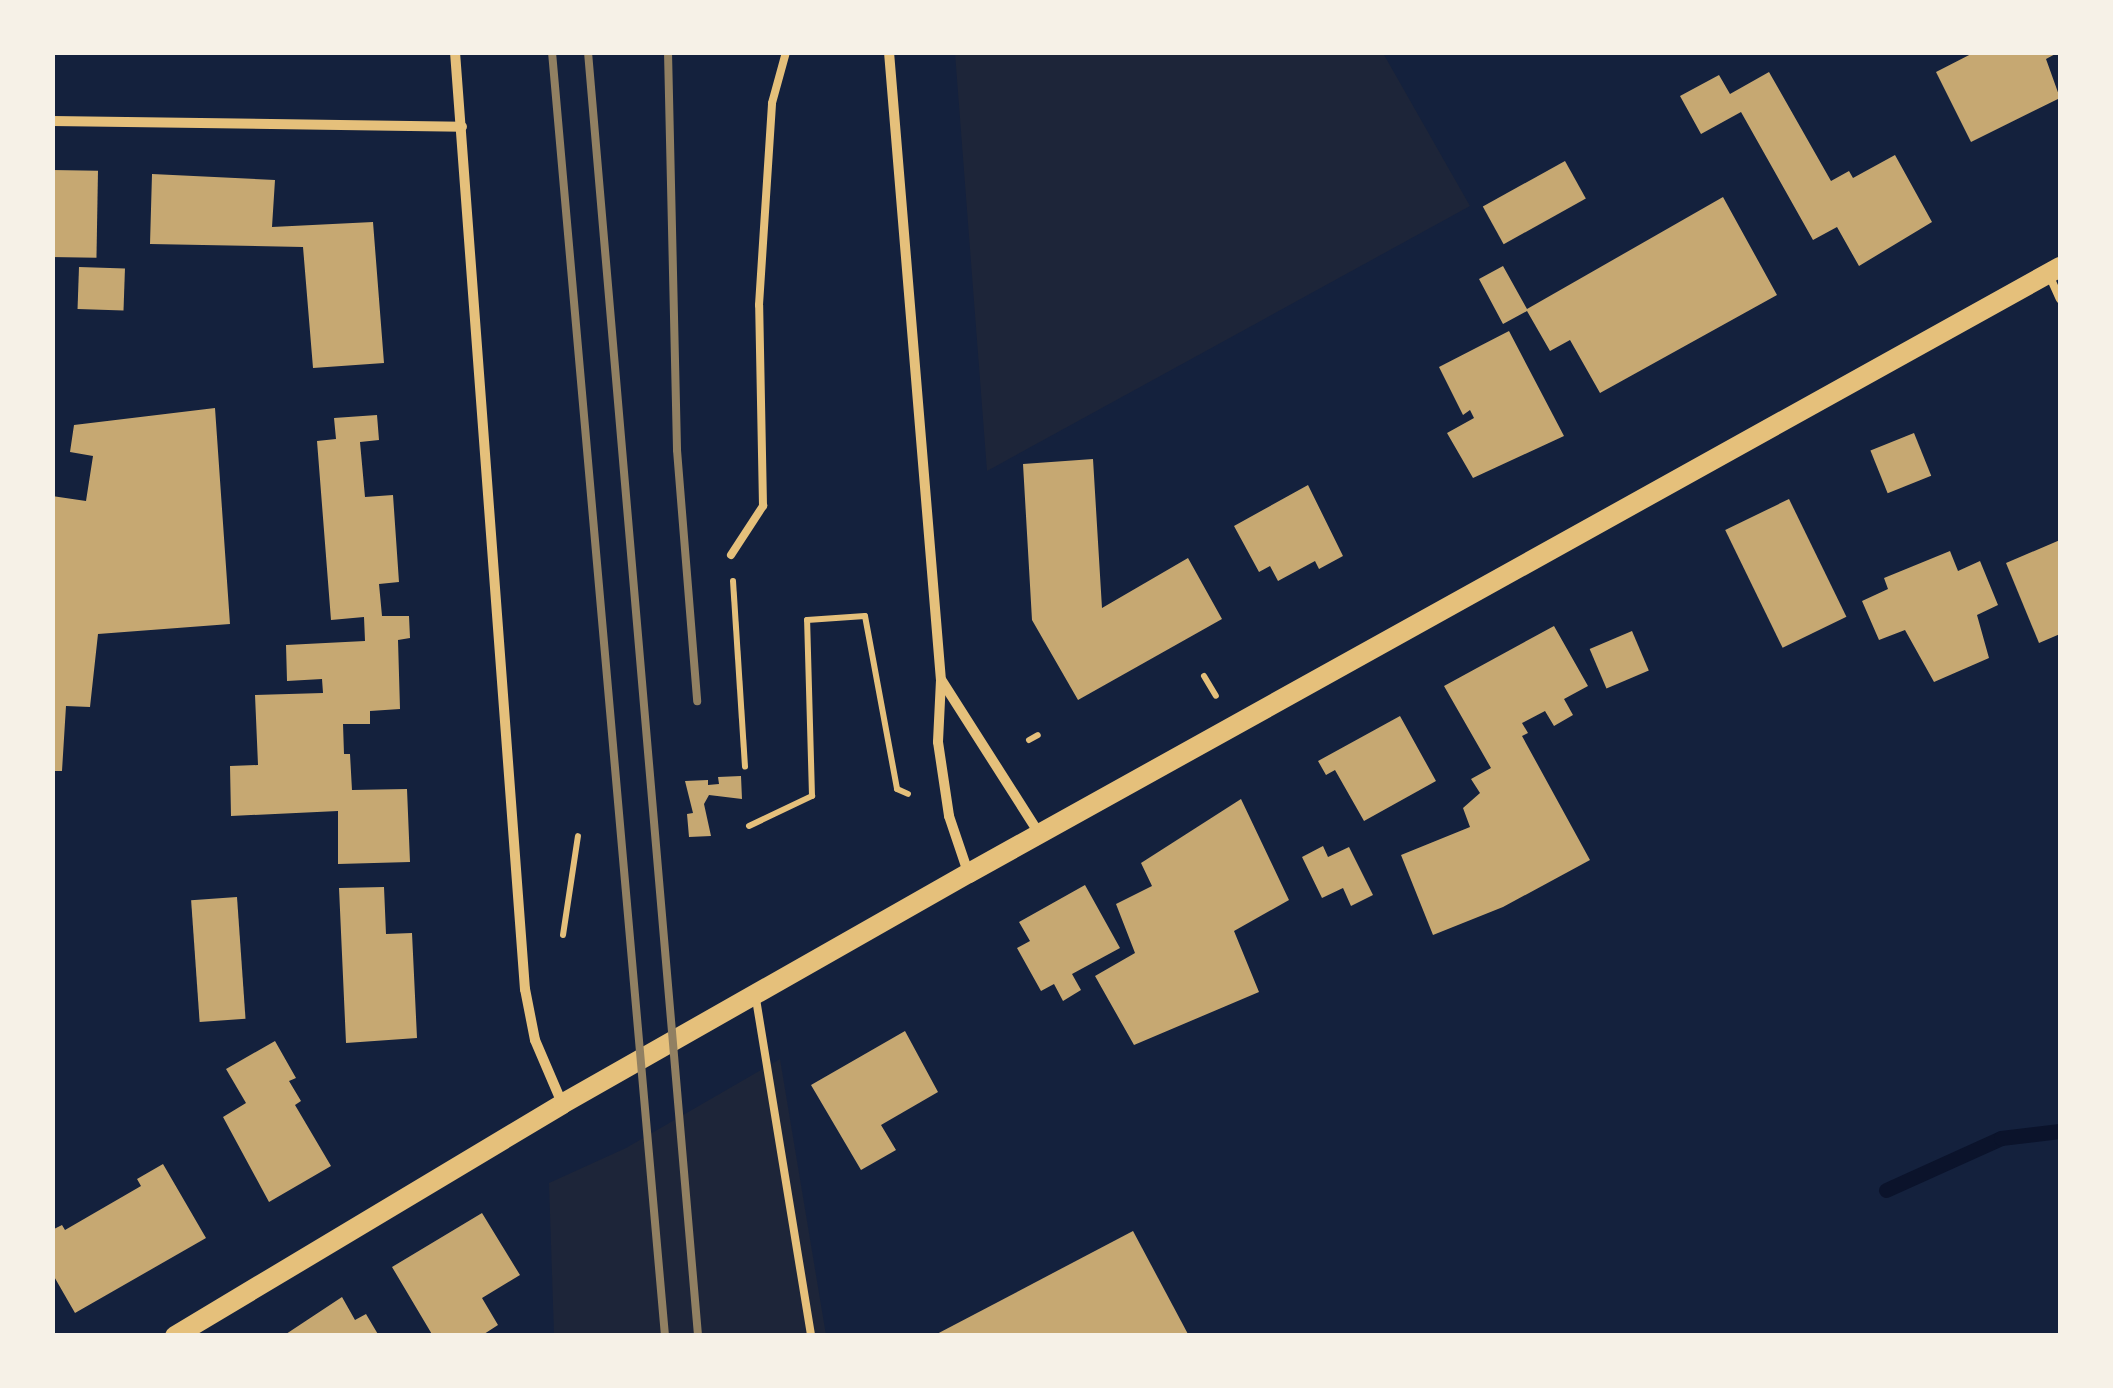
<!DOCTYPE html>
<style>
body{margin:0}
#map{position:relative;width:2113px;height:1388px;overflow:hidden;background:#14213d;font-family:Montserrat,sans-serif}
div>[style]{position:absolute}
.green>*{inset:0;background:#1d2539}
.stream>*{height:15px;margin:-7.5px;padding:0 7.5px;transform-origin:7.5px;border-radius:7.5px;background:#0b132b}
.building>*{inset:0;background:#c6a872;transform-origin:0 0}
.path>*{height:6px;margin:-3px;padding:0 3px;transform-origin:3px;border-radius:3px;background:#e5c07b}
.service>*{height:8px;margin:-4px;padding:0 4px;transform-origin:4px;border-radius:4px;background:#e5c07b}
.minor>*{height:10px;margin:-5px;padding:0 5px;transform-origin:5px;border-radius:5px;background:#e5c07b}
.secondary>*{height:20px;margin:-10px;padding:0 10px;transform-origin:10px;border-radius:10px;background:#e5c07b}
.rail>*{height:8px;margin:-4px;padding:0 4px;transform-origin:4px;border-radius:4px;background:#918062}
span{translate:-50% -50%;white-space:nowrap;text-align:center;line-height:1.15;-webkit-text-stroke:10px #f6f1e7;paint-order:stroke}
.frame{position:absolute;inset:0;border:55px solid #f6f1e7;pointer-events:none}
</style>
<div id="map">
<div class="green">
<div style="clip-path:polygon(955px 53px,1383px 53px,1470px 206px,987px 471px)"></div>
<div style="clip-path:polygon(780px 1059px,826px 1335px,554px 1335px,549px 1183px,626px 1148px)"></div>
</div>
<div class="stream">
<div style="left:1886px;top:1190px;width:126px;rotate:-24.3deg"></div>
<div style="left:2001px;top:1138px;width:59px;rotate:-6.8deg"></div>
</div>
<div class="building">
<div style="clip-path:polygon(1975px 52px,2059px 52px,2046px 59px,2060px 98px,1971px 142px,1936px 72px)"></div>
<div style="clip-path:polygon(1769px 72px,1831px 181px,1849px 171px,1853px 178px,1895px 155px,1932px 222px,1859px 266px,1837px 227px,1813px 240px,1741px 112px,1701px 134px,1680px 96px,1719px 75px,1730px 94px)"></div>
<div style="left:1565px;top:161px;width:43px;height:94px;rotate:61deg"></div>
<div style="left:52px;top:170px;width:46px;height:87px;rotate:1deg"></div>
<div style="clip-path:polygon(152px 174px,275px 180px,272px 227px,373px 222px,384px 363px,313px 368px,303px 247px,150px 244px)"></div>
<div style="clip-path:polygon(1723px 197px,1777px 295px,1600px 393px,1570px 340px,1550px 351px,1527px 311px,1503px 324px,1479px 279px,1503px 266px,1527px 309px)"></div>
<div style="left:79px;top:267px;width:46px;height:42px;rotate:2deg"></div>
<div style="clip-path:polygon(1509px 331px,1564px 436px,1473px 478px,1447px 433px,1474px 418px,1470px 410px,1463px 415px,1439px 367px)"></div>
<div style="clip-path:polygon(215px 408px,230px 624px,98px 634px,90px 707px,66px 706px,62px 771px,52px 771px,52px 496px,86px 501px,93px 456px,70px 452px,74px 425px)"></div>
<div style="clip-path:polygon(377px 415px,379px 440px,360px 442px,365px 497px,393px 495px,399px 582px,379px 584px,382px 616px,409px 616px,410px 638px,398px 640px,400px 709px,370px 711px,370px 724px,343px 724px,344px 754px,350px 754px,352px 790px,407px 789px,410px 862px,338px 864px,338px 811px,231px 816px,230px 766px,258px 765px,255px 695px,323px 693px,322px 679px,287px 681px,286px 645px,365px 641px,364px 617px,331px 620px,317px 441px,336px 439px,334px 418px)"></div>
<div style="left:1914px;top:433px;width:46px;height:47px;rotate:68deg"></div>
<div style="clip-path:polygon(1093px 459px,1102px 608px,1188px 558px,1222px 619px,1078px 700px,1032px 620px,1023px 464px)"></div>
<div style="clip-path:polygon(1308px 485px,1343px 556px,1319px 569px,1315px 561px,1278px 581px,1270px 566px,1259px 572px,1234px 526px)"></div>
<div style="left:1789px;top:499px;width:131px;height:71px;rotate:64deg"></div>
<div style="clip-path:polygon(2060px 540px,2060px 634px,2039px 643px,2006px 563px)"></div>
<div style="clip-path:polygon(1950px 551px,1958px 571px,1980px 561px,1998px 605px,1977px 615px,1989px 658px,1934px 682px,1905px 630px,1879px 640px,1862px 601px,1888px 589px,1884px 578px)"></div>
<div style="clip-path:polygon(1554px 626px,1588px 686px,1564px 699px,1573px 715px,1554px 726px,1545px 711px,1522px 723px,1528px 733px,1522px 736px,1590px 860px,1503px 907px,1433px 935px,1401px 855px,1470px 827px,1463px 808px,1480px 793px,1471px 779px,1491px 768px,1444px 686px)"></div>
<div style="left:1632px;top:631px;width:43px;height:46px;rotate:67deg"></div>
<div style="clip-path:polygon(1400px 716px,1436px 781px,1364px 821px,1335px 770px,1326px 775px,1318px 761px)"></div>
<div style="clip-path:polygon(741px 776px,742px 799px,709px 795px,704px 804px,711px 836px,689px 837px,687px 814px,693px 813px,685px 781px,708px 780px,708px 785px,719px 784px,718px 777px)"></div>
<div style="clip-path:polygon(1241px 799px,1289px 900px,1234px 931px,1259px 992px,1134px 1045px,1095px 976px,1135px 953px,1116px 904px,1152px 886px,1141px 863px)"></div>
<div style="clip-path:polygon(1323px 846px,1328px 857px,1349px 847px,1373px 895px,1351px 906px,1343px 888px,1322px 898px,1302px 857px)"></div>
<div style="clip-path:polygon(1085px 885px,1120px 948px,1072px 974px,1081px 990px,1063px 1001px,1054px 984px,1041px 991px,1017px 948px,1030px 941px,1019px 922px)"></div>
<div style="clip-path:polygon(384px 887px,386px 934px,412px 933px,417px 1038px,346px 1043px,339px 888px)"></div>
<div style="left:237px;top:897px;width:122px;height:46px;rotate:86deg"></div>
<div style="clip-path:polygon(905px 1031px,938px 1092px,881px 1125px,896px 1150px,861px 1170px,811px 1085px)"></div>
<div style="clip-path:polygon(275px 1041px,296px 1078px,289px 1081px,301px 1101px,295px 1105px,331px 1166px,269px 1202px,223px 1117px,246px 1103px,226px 1069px)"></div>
<div style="clip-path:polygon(163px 1164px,206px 1238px,75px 1313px,52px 1273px,52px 1230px,62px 1225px,65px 1230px,141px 1186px,137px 1179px)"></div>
<div style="clip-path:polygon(482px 1213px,520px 1275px,482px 1298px,498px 1325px,481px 1336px,433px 1336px,392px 1267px)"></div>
<div style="clip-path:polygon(1133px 1231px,1189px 1336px,933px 1336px)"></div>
<div style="clip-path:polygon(342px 1297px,355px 1320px,366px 1314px,379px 1336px,283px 1336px)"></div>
</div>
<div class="path">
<div style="left:733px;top:581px;width:186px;rotate:86.3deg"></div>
<div style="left:1204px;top:676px;width:23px;rotate:59deg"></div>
<div style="left:1029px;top:740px;width:10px;rotate:-29deg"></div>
<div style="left:749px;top:826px;width:70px;rotate:-25.5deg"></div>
<div style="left:812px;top:796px;width:176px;rotate:-91.6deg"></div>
<div style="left:807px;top:620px;width:58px;rotate:-3.9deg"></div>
<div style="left:865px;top:616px;width:176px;rotate:79.5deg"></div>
<div style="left:897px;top:789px;width:12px;rotate:24deg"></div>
<div style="left:563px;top:935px;width:100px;rotate:-81.4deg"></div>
</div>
<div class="service">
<div style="left:2050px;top:277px;width:24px;rotate:66deg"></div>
<div style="left:731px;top:555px;width:59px;rotate:-56.9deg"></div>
<div style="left:763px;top:506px;width:201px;rotate:-91.1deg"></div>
<div style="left:759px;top:305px;width:202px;rotate:-86.3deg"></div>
<div style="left:772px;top:103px;width:53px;rotate:-74.6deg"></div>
<div style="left:756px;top:999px;width:341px;rotate:80.7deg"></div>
</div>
<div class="minor">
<div style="left:455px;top:52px;width:940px;rotate:85.73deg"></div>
<div style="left:525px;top:989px;width:52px;rotate:78.9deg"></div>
<div style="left:535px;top:1040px;width:69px;rotate:66.8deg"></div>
<div style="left:889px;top:52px;width:630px;rotate:85.27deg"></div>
<div style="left:941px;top:680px;width:62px;rotate:92.8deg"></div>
<div style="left:938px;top:742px;width:75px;rotate:81.5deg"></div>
<div style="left:949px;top:816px;width:59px;rotate:71.3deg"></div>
<div style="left:52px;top:121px;width:410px;rotate:0.8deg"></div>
<div style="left:942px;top:681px;width:183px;rotate:57.5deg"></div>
</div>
<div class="secondary">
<div style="left:175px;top:1336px;width:451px;rotate:-30.9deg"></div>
<div style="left:562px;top:1104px;width:468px;rotate:-29.6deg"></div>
<div style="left:969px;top:873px;width:1248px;rotate:-29.05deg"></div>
</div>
<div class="rail">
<div style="left:552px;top:52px;width:1289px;rotate:84.97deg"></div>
<div style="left:588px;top:52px;width:1289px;rotate:85.1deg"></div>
<div style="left:668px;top:52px;width:398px;rotate:88.7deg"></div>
<div style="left:677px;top:450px;width:252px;rotate:85.4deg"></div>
</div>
<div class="frame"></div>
</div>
